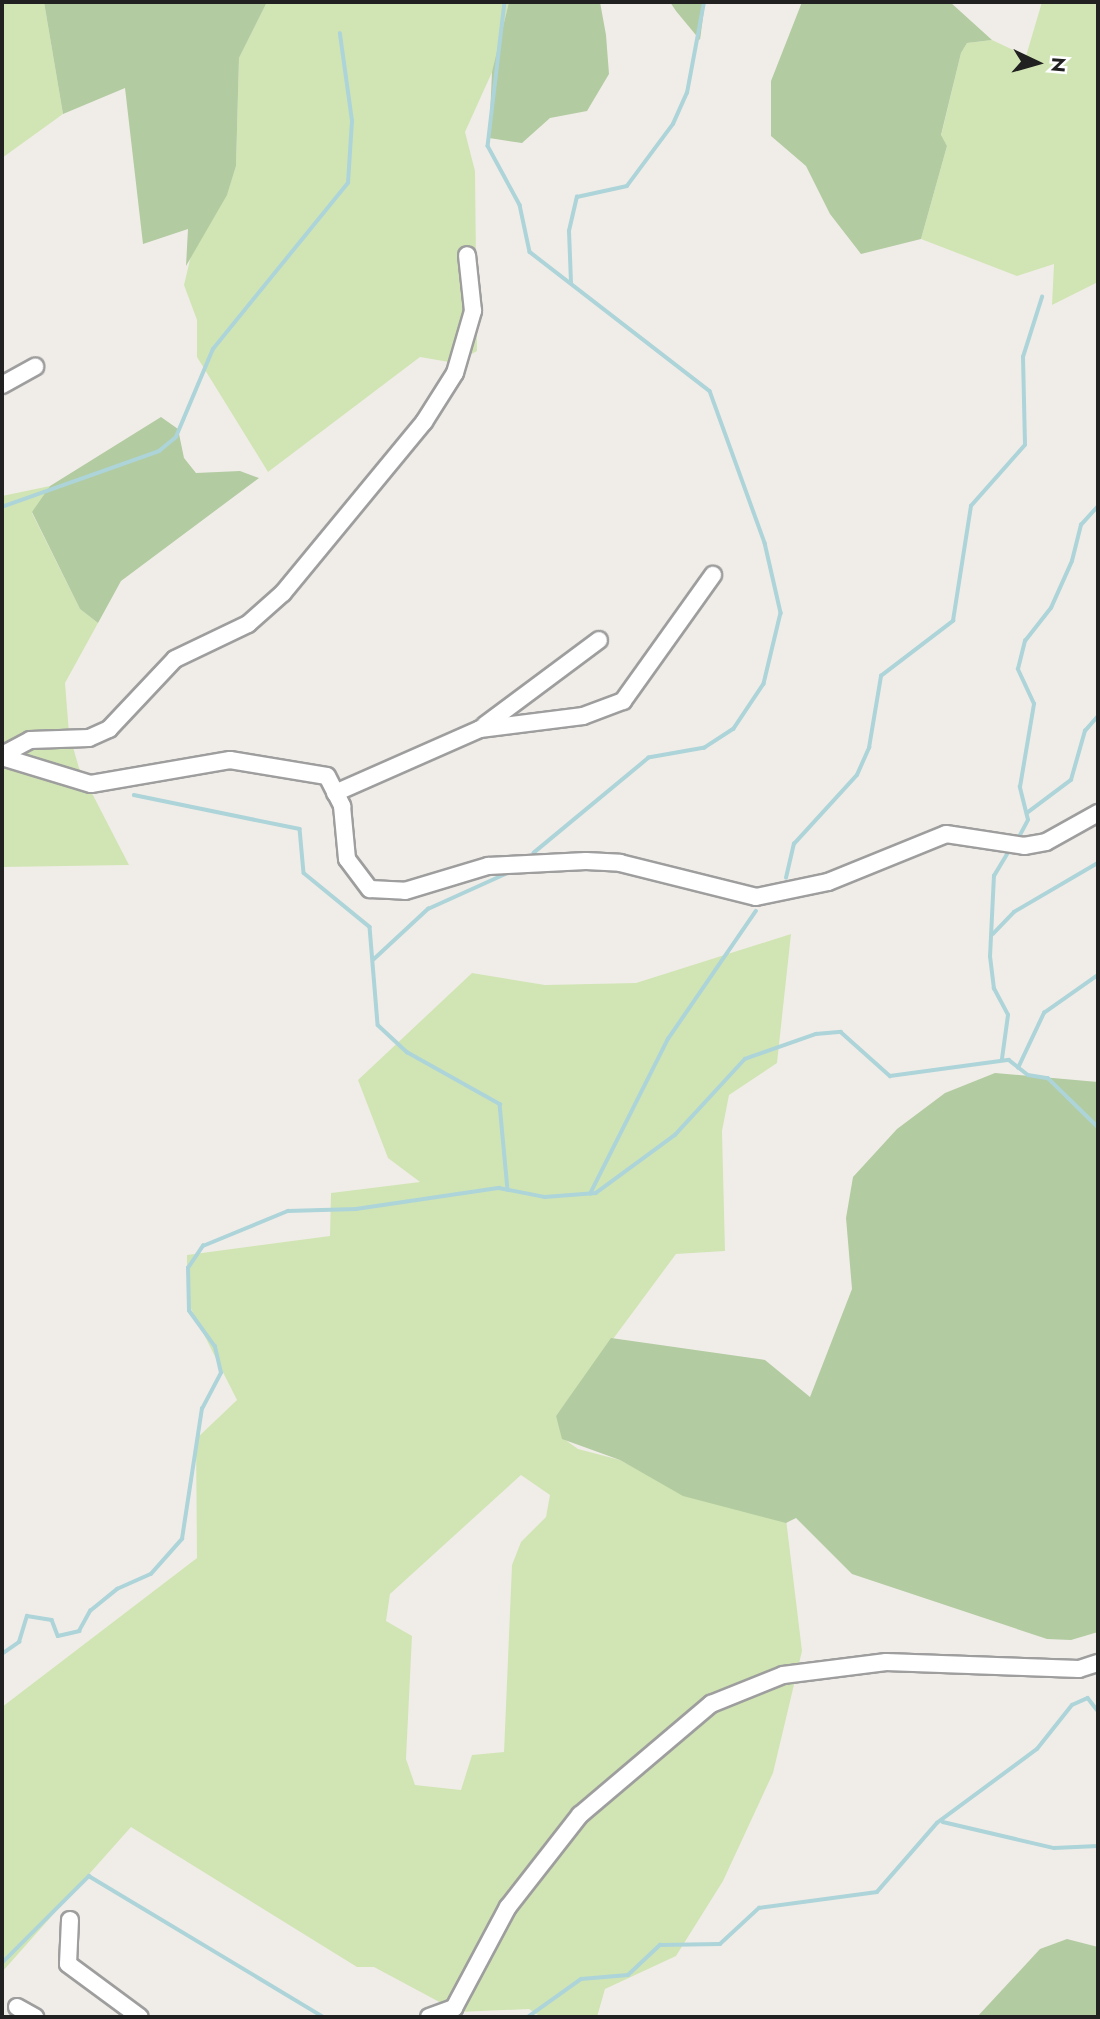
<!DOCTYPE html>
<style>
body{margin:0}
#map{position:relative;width:1100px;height:2019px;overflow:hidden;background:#f0ede8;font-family:Jost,sans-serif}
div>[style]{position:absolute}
.grass>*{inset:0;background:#d1e5b4}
.forest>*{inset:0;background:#b2cba1}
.stream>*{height:3.5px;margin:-1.75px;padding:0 1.75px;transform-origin:1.75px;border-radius:1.75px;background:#add4d9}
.roads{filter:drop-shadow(2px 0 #9e9e9e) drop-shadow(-2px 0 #9e9e9e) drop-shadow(0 2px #9e9e9e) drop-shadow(0 -2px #9e9e9e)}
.minor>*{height:16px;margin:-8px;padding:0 8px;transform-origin:8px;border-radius:8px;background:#fff}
span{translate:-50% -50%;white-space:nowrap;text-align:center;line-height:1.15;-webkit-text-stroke:5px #fff;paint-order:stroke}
.frame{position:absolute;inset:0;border:4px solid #212121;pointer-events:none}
.north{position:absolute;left:1002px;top:28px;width:70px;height:70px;-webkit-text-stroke:5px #fff;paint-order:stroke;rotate:95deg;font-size:19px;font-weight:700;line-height:28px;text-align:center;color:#212121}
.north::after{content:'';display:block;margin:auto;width:24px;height:32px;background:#212121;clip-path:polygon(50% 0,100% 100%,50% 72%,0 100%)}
</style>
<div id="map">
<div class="grass">
<div style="clip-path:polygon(2px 2px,44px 2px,63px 114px,2px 158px)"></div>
<div style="clip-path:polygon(267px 2px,509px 2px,493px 70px,465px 132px,475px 171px,477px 351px,455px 363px,420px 357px,268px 472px,197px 357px,197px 320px,184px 285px,193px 247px,227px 194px,236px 166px,239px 58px)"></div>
<div style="clip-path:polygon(1042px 2px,1098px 2px,1098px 282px,1052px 305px,1054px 264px,1017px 276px,921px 239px,947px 146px,941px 136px,961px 53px,967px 43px,992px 40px,1026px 56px)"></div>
<div style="clip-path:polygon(50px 486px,32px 513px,80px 609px,98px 623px,65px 683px,69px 733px,79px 768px,129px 865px,2px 867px,2px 496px)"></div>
<div style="clip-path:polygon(evenodd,791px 934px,777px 1063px,729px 1095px,722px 1131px,725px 1251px,676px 1254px,556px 1416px,564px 1439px,578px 1449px,620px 1460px,683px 1495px,786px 1519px,802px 1651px,773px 1773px,723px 1881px,676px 1956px,605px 1989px,597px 2017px,541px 2017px,529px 2009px,458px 2012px,374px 1967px,357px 1967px,131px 1827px,2px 1972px,2px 1707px,197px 1558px,196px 1439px,237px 1400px,187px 1301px,187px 1255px,330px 1236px,331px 1193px,420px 1182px,388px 1158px,358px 1080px,472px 973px,545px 985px,636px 983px,791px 934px,521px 1475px,550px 1495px,546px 1517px,521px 1542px,512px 1565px,504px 1752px,472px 1755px,461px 1790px,415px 1785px,406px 1759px,412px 1636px,386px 1621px,390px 1594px,521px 1475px)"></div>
</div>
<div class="forest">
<div style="clip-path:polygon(44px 2px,267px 2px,239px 58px,236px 166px,227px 195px,186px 266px,188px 229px,143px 244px,125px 88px,63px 114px)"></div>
<div style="clip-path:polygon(509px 2px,600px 2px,606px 35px,609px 74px,587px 111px,550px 118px,522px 143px,489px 138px,492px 72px)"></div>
<div style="clip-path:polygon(670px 2px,705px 2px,700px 40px,676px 11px)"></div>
<div style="clip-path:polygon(802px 2px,950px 2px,992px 40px,967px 43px,961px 53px,941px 135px,947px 146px,921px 239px,861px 254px,830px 214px,806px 166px,771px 136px,771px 81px)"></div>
<div style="clip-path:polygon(161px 417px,178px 429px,184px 458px,196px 473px,240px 471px,259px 478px,121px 581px,98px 623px,80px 609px,32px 512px,50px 486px)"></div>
<div style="clip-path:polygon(995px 1073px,1098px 1082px,1098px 1632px,1071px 1640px,1047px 1639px,852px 1574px,796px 1518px,786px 1523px,683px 1496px,620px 1460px,562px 1439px,556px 1416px,611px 1338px,765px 1360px,810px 1397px,852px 1289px,846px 1218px,853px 1177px,897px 1129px,945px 1093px)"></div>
<div style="clip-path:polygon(1067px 1939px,1098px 1947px,1098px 2017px,977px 2017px,1040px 1949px)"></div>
</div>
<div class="stream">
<div style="left:505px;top:2px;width:145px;rotate:96.7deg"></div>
<div style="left:488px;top:146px;width:67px;rotate:61.5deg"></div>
<div style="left:520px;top:205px;width:48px;rotate:78deg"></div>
<div style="left:530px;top:252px;width:227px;rotate:37.7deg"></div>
<div style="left:710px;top:391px;width:162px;rotate:70.1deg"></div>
<div style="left:765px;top:543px;width:72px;rotate:77.1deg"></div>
<div style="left:781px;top:613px;width:73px;rotate:103.5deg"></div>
<div style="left:764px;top:684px;width:54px;rotate:123.7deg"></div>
<div style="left:734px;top:729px;width:35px;rotate:147deg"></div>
<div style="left:705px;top:748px;width:57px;rotate:169.9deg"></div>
<div style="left:649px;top:758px;width:149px;rotate:140.4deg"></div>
<div style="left:571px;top:283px;width:52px;rotate:-92.2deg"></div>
<div style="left:569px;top:231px;width:35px;rotate:-77deg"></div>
<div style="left:577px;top:197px;width:51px;rotate:-12.4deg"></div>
<div style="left:627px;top:186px;width:77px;rotate:-53.4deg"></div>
<div style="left:673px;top:124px;width:34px;rotate:-66deg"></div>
<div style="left:687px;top:93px;width:93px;rotate:-79.4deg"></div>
<div style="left:2px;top:507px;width:167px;rotate:-19.6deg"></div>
<div style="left:159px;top:451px;width:22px;rotate:-39deg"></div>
<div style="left:176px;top:437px;width:95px;rotate:-67.2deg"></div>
<div style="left:213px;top:349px;width:214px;rotate:-50.9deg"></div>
<div style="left:348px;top:183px;width:62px;rotate:-86.3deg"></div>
<div style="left:352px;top:121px;width:88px;rotate:-97.9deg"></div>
<div style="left:134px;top:795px;width:169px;rotate:11.6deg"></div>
<div style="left:300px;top:829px;width:44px;rotate:84.8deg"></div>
<div style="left:304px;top:873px;width:85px;rotate:39.3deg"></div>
<div style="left:370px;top:927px;width:98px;rotate:85.3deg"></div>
<div style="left:378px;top:1025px;width:40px;rotate:43deg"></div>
<div style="left:407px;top:1052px;width:107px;rotate:29.2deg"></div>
<div style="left:500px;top:1104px;width:86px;rotate:84.7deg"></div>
<div style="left:1027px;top:813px;width:55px;rotate:-36.9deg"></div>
<div style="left:1071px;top:780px;width:51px;rotate:-74.1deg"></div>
<div style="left:1085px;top:731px;width:20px;rotate:-49deg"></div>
<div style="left:1019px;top:837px;width:19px;rotate:-62deg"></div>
<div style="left:1028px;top:820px;width:34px;rotate:-104deg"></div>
<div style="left:1020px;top:787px;width:84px;rotate:-80.4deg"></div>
<div style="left:1034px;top:704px;width:38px;rotate:-115deg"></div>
<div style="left:1018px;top:669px;width:29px;rotate:-76deg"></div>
<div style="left:1025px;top:641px;width:42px;rotate:-51.8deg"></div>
<div style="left:1051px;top:608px;width:51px;rotate:-65.9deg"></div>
<div style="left:1072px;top:561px;width:37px;rotate:-76deg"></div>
<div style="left:1081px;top:525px;width:25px;rotate:-48deg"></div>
<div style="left:786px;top:878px;width:35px;rotate:-77deg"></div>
<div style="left:794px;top:844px;width:93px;rotate:-47.6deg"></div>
<div style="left:857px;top:775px;width:30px;rotate:-66deg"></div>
<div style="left:869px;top:748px;width:73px;rotate:-80.5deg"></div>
<div style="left:881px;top:676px;width:91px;rotate:-37.4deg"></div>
<div style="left:953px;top:621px;width:116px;rotate:-81.1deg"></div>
<div style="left:971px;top:506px;width:81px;rotate:-48.5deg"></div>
<div style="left:1025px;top:445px;width:88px;rotate:-91.3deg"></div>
<div style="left:1023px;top:357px;width:63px;rotate:-72.4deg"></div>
<div style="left:993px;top:934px;width:30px;rotate:-46deg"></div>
<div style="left:1014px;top:912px;width:97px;rotate:-30.3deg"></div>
<div style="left:374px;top:959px;width:74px;rotate:-42.8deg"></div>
<div style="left:428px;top:909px;width:90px;rotate:-24.3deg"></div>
<div style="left:1002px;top:1059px;width:44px;rotate:-82.2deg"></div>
<div style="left:1008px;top:1015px;width:30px;rotate:-118deg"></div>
<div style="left:994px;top:989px;width:32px;rotate:-97deg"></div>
<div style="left:990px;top:957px;width:81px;rotate:-87.2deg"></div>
<div style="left:994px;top:876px;width:27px;rotate:-59deg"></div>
<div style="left:1018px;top:1068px;width:61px;rotate:-64.7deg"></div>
<div style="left:1044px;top:1013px;width:66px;rotate:-35.1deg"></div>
<div style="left:590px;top:1194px;width:174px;rotate:-63.3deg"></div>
<div style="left:668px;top:1039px;width:155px;rotate:-55.5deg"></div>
<div style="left:2px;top:1654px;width:21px;rotate:-35deg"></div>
<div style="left:19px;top:1642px;width:27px;rotate:-73deg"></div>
<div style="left:27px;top:1616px;width:25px;rotate:9deg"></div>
<div style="left:52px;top:1620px;width:17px;rotate:69deg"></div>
<div style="left:58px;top:1636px;width:22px;rotate:-13deg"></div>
<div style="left:79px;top:1631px;width:23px;rotate:-61deg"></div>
<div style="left:90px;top:1611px;width:35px;rotate:-39deg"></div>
<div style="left:117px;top:1589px;width:37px;rotate:-24deg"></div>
<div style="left:151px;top:1574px;width:47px;rotate:-48.5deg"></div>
<div style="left:182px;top:1539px;width:132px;rotate:-81.3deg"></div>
<div style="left:202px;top:1409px;width:41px;rotate:-62.2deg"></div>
<div style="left:221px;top:1373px;width:27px;rotate:-103deg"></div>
<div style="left:215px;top:1347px;width:44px;rotate:-125.8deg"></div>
<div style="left:189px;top:1311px;width:43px;rotate:-91.3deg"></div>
<div style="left:188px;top:1268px;width:27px;rotate:-56deg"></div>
<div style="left:203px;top:1246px;width:92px;rotate:-22.4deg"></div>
<div style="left:288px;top:1211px;width:68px;rotate:-1.7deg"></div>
<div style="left:356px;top:1209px;width:145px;rotate:-8.4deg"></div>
<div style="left:499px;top:1188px;width:47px;rotate:11.1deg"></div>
<div style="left:545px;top:1197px;width:51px;rotate:-4.5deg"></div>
<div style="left:596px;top:1193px;width:98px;rotate:-36.3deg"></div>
<div style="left:675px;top:1135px;width:103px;rotate:-47.4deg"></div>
<div style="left:745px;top:1059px;width:75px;rotate:-19.4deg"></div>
<div style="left:816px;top:1034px;width:25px;rotate:-5deg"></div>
<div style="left:841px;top:1032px;width:66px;rotate:41.9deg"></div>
<div style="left:890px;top:1076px;width:120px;rotate:-7.7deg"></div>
<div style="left:1009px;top:1060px;width:24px;rotate:38deg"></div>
<div style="left:1028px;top:1075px;width:20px;rotate:9deg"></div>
<div style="left:1048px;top:1078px;width:70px;rotate:44.4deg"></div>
<div style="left:943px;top:1822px;width:114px;rotate:13.2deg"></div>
<div style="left:1054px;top:1848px;width:44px;rotate:-2.6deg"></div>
<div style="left:2px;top:1963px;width:123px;rotate:-45deg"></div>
<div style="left:89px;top:1876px;width:274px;rotate:31deg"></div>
<div style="left:528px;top:2017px;width:65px;rotate:-35.6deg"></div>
<div style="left:581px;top:1979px;width:47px;rotate:-4.9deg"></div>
<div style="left:628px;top:1975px;width:44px;rotate:-43.2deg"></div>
<div style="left:660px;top:1945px;width:60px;rotate:-1deg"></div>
<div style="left:720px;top:1944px;width:53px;rotate:-42.7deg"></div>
<div style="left:759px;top:1908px;width:119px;rotate:-7.7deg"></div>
<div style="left:877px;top:1892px;width:91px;rotate:-49deg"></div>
<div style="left:937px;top:1823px;width:124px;rotate:-36.5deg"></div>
<div style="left:1037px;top:1749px;width:56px;rotate:-51.5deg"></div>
<div style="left:1072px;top:1705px;width:17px;rotate:-24deg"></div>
<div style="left:1088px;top:1698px;width:16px;rotate:52deg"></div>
</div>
<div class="roads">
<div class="minor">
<div style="left:2px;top:385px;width:38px;rotate:-29deg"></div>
<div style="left:485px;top:725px;width:142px;rotate:-36.7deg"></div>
<div style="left:2px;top:755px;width:32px;rotate:-28deg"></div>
<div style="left:30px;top:740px;width:59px;rotate:-1.9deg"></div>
<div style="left:89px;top:738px;width:22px;rotate:-24deg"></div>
<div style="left:109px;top:729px;width:96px;rotate:-46.7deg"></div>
<div style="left:175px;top:659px;width:81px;rotate:-25.6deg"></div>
<div style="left:248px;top:624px;width:47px;rotate:-41.5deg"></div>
<div style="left:283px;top:593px;width:222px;rotate:-50.5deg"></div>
<div style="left:424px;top:422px;width:58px;rotate:-57.7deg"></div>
<div style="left:455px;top:373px;width:65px;rotate:-73.8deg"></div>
<div style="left:473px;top:311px;width:56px;rotate:-96.1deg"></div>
<div style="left:2px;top:757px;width:93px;rotate:16.9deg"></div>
<div style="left:91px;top:784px;width:141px;rotate:-9.8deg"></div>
<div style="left:230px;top:760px;width:98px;rotate:9.4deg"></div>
<div style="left:327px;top:776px;width:34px;rotate:63deg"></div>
<div style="left:342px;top:806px;width:53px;rotate:84.6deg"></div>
<div style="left:347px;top:859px;width:38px;rotate:53deg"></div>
<div style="left:370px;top:889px;width:35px;rotate:3deg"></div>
<div style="left:405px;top:891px;width:87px;rotate:-16.8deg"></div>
<div style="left:488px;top:866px;width:98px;rotate:-2.9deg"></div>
<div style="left:586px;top:861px;width:34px;rotate:3deg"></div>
<div style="left:620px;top:863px;width:140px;rotate:14deg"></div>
<div style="left:756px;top:897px;width:74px;rotate:-11.8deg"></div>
<div style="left:828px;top:882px;width:127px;rotate:-22.1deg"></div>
<div style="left:946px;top:834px;width:79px;rotate:8.7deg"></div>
<div style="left:1024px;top:846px;width:22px;rotate:-10deg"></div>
<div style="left:1046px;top:842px;width:60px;rotate:-29.1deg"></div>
<div style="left:335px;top:793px;width:158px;rotate:-23.8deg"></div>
<div style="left:480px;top:729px;width:104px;rotate:-7.2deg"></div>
<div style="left:583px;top:716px;width:43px;rotate:-20.6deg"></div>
<div style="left:623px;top:701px;width:155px;rotate:-54.5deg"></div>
<div style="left:70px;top:1920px;width:44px;rotate:92.6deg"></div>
<div style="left:68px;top:1964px;width:89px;rotate:36.4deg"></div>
<div style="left:17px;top:2007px;width:21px;rotate:29deg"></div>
<div style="left:429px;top:2017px;width:27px;rotate:-20deg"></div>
<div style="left:454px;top:2008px;width:115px;rotate:-61.9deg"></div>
<div style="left:508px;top:1907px;width:117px;rotate:-52deg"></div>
<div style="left:580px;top:1815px;width:172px;rotate:-40.3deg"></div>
<div style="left:711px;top:1704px;width:78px;rotate:-21.9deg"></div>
<div style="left:783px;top:1675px;width:104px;rotate:-7.2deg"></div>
<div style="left:886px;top:1662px;width:193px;rotate:2.1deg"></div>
<div style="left:1079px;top:1669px;width:20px;rotate:-18deg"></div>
</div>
</div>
<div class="frame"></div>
<div class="north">N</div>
</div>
